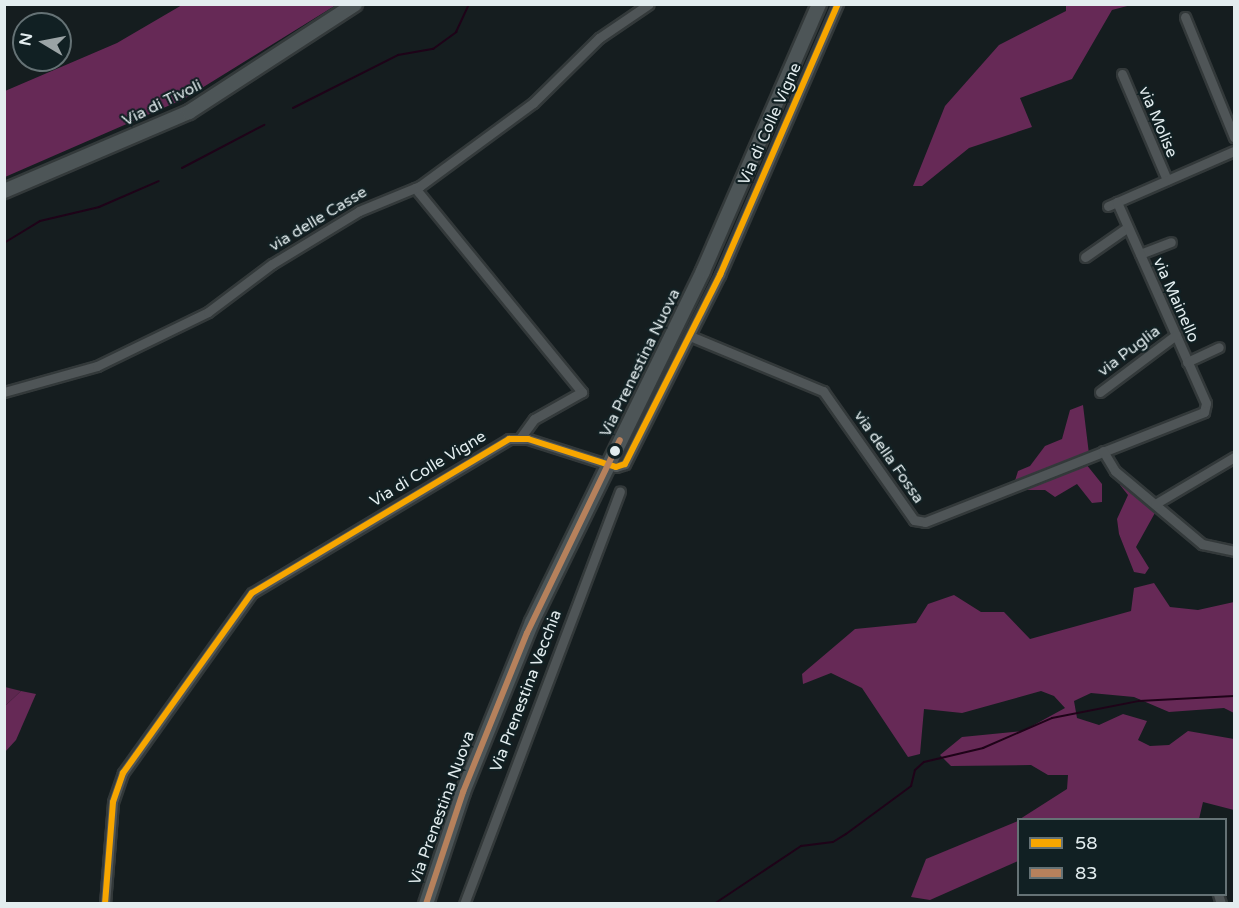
<!DOCTYPE html>
<style>
body{margin:0}
#map{position:relative;width:1239px;height:908px;overflow:hidden;background:#151d1f;font-family:"Varela Round",sans-serif}
div>[style]{position:absolute}
.green>*{inset:0;background:#5d274f}
.forest>*{inset:0;background:#662956}
.stream>*{height:2px;margin:-1px;padding:0 1px;transform-origin:1px;border-radius:1px;background:#1e0318}
.roads{filter:drop-shadow(2px 0 #33393a) drop-shadow(-2px 0 #33393a) drop-shadow(0 2px #33393a) drop-shadow(0 -2px #33393a)}
.minor>*{height:9px;margin:-4.5px;padding:0 4.5px;transform-origin:4.5px;border-radius:4.5px;background:#4f5557}
.secondary>*{height:14px;margin:-7px;padding:0 7px;transform-origin:7px;border-radius:7px;background:#4d5557}
.bus-1>*{height:6px;margin:-3px;padding:0 3px;transform-origin:3px;border-radius:3px;background:#f7a600}
.bus-2>*{height:6px;margin:-3px;padding:0 3px;transform-origin:3px;border-radius:3px;background:#b6815c}
.dots>*{width:16px;height:16px;translate:-50% -50%;box-sizing:border-box;border:3px solid #112023;border-radius:50%}
span{translate:-50% -50%;white-space:nowrap;text-align:center;line-height:1.15;-webkit-text-stroke:4.5px #112023;paint-order:stroke}
.street-label{font-size:16px;color:#e3edef}
.frame{position:absolute;inset:0;border:6px solid #e3edef;pointer-events:none}
.legend{position:absolute;left:1017px;top:818px;width:210px;height:78px;box-sizing:border-box;background:#112023;border:2px solid #657275;margin:0;padding:8px 10px;list-style:none;font-size:18px;color:#e3edef}
.legend li{display:flex;align-items:center;gap:12px;height:30px}
.legend b{width:30px;border:2px solid #657275}
.north{position:absolute;left:12px;top:12px;width:60px;height:60px;box-sizing:border-box;background:#112023;border:2px solid #657275;border-radius:50%;rotate:280deg;font-size:16px;font-weight:700;line-height:24px;text-align:center;color:#e3edef}
.north::after{content:'';display:block;margin:auto;width:21px;height:27px;background:#9ba4a6;clip-path:polygon(50% 0,100% 100%,50% 72%,0 100%)}
</style>
<div id="map">
<div class="green">
<div style="clip-path:polygon(5px 687px,21px 691px,5px 706px)"></div>
</div>
<div class="forest">
<div style="clip-path:polygon(182px 5px,336px 5px,184px 99px,5px 177px,5px 91px,117px 43px)"></div>
<div style="clip-path:polygon(1066px 5px,1131px 5px,1112px 10px,1072px 79px,1020px 98px,1032px 127px,969px 148px,922px 186px,913px 186px,945px 106px,999px 45px,1066px 11px)"></div>
<div style="clip-path:polygon(1083px 405px,1089px 454px,1014px 484px,1018px 471px,1030px 466px,1045px 446px,1062px 439px,1070px 410px)"></div>
<div style="clip-path:polygon(1086px 464px,1102px 484px,1102px 502px,1092px 503px,1077px 484px,1055px 497px,1045px 490px,1017px 490px)"></div>
<div style="clip-path:polygon(1124px 483px,1156px 511px,1136px 547px,1149px 568px,1145px 574px,1134px 572px,1119px 534px,1117px 519px,1128px 495px,1120px 485px)"></div>
<div style="clip-path:polygon(1154px 583px,1170px 607px,1198px 610px,1234px 602px,1234px 713px,1224px 708px,1169px 712px,1134px 697px,1091px 693px,1074px 701px,1077px 718px,1099px 725px,1123px 714px,1147px 721px,1138px 740px,1150px 746px,1169px 745px,1188px 731px,1234px 739px,1234px 810px,1203px 802px,1199px 819px,1020px 819px,1067px 789px,1068px 775px,1048px 775px,1031px 765px,951px 766px,940px 755px,962px 737px,1023px 731px,1065px 708px,1054px 696px,1041px 691px,962px 713px,924px 709px,920px 754px,908px 757px,862px 688px,831px 673px,803px 684px,802px 674px,855px 629px,916px 623px,928px 604px,954px 595px,981px 612px,1004px 612px,1030px 639px,1131px 611px,1134px 588px)"></div>
<div style="clip-path:polygon(21px 691px,36px 694px,16px 740px,5px 752px,5px 706px)"></div>
<div style="clip-path:polygon(1018px 821px,1018px 861px,930px 900px,911px 897px,926px 859px)"></div>
</div>
<div class="stream">
<div style="left:293px;top:108px;width:118px;rotate:-26.8deg"></div>
<div style="left:398px;top:55px;width:36px;rotate:-10deg"></div>
<div style="left:433px;top:49px;width:29px;rotate:-36deg"></div>
<div style="left:456px;top:32px;width:31px;rotate:-65deg"></div>
<div style="left:182px;top:168px;width:93px;rotate:-27.7deg"></div>
<div style="left:4px;top:243px;width:42px;rotate:-31.4deg"></div>
<div style="left:40px;top:221px;width:61px;rotate:-13.3deg"></div>
<div style="left:99px;top:207px;width:65px;rotate:-23.4deg"></div>
<div style="left:714px;top:904px;width:105px;rotate:-33.7deg"></div>
<div style="left:801px;top:846px;width:32px;rotate:-7deg"></div>
<div style="left:833px;top:842px;width:15px;rotate:-32deg"></div>
<div style="left:846px;top:834px;width:81px;rotate:-36.4deg"></div>
<div style="left:911px;top:786px;width:16px;rotate:-76deg"></div>
<div style="left:915px;top:770px;width:12px;rotate:-42deg"></div>
<div style="left:924px;top:762px;width:61px;rotate:-13.3deg"></div>
<div style="left:983px;top:748px;width:75px;rotate:-23.5deg"></div>
<div style="left:1052px;top:718px;width:89px;rotate:-11.1deg"></div>
<div style="left:1139px;top:701px;width:95px;rotate:-3deg"></div>
</div>
<div class="roads">
<div class="minor">
<div style="left:1185px;top:17px;width:130px;rotate:67.8deg"></div>
<div style="left:1122px;top:74px;width:115px;rotate:67deg"></div>
<div style="left:415px;top:188px;width:264px;rotate:50.7deg"></div>
<div style="left:582px;top:392px;width:55px;rotate:150.6deg"></div>
<div style="left:534px;top:419px;width:24px;rotate:126deg"></div>
<div style="left:1108px;top:206px;width:137px;rotate:-23.6deg"></div>
<div style="left:1140px;top:254px;width:33px;rotate:-21deg"></div>
<div style="left:1085px;top:257px;width:52px;rotate:-34.9deg"></div>
<div style="left:690px;top:336px;width:144px;rotate:22.5deg"></div>
<div style="left:823px;top:391px;width:158px;rotate:54.8deg"></div>
<div style="left:914px;top:520px;width:11px;rotate:10deg"></div>
<div style="left:925px;top:522px;width:300px;rotate:-21.5deg"></div>
<div style="left:1204px;top:412px;width:9px;rotate:-77deg"></div>
<div style="left:1206px;top:403px;width:220px;rotate:-113.9deg"></div>
<div style="left:1187px;top:362px;width:35px;rotate:-25deg"></div>
<div style="left:4px;top:392px;width:97px;rotate:-15.6deg"></div>
<div style="left:97px;top:366px;width:123px;rotate:-25.9deg"></div>
<div style="left:208px;top:312px;width:80px;rotate:-36.9deg"></div>
<div style="left:272px;top:264px;width:102px;rotate:-31.3deg"></div>
<div style="left:359px;top:211px;width:66px;rotate:-22.3deg"></div>
<div style="left:420px;top:186px;width:140px;rotate:-36.3deg"></div>
<div style="left:533px;top:103px;width:93px;rotate:-44.6deg"></div>
<div style="left:599px;top:38px;width:60px;rotate:-34.2deg"></div>
<div style="left:1100px;top:392px;width:95px;rotate:-36.9deg"></div>
<div style="left:1103px;top:451px;width:23px;rotate:59deg"></div>
<div style="left:1115px;top:471px;width:114px;rotate:40deg"></div>
<div style="left:1202px;top:544px;width:33px;rotate:12deg"></div>
<div style="left:1155px;top:504px;width:92px;rotate:-30.7deg"></div>
<div style="left:1218px;top:894px;width:10px;rotate:73deg"></div>
<div style="left:105px;top:904px;width:102px;rotate:-85.5deg"></div>
<div style="left:113px;top:802px;width:31px;rotate:-71deg"></div>
<div style="left:123px;top:773px;width:221px;rotate:-54.4deg"></div>
<div style="left:252px;top:593px;width:300px;rotate:-30.9deg"></div>
<div style="left:509px;top:439px;width:19px"></div>
<div style="left:528px;top:439px;width:92px;rotate:17.7deg"></div>
<div style="left:616px;top:467px;width:9px;rotate:-18deg"></div>
<div style="left:625px;top:464px;width:212px;rotate:-63.3deg"></div>
<div style="left:720px;top:275px;width:296px;rotate:-66.5deg"></div>
<div style="left:464px;top:904px;width:441px;rotate:-69.3deg"></div>
</div>
<div class="secondary">
<div style="left:4px;top:191px;width:201px;rotate:-23.1deg"></div>
<div style="left:189px;top:112px;width:198px;rotate:-33deg"></div>
<div style="left:426px;top:904px;width:118px;rotate:-71.7deg"></div>
<div style="left:463px;top:792px;width:183px;rotate:-67.9deg"></div>
<div style="left:532px;top:622px;width:390px;rotate:-64deg"></div>
<div style="left:703px;top:271px;width:291px;rotate:-66.5deg"></div>
</div>
</div>
<div class="bus-1">
<div style="left:105px;top:904px;width:102px;rotate:-85.5deg"></div>
<div style="left:113px;top:802px;width:31px;rotate:-71deg"></div>
<div style="left:123px;top:773px;width:221px;rotate:-54.4deg"></div>
<div style="left:252px;top:593px;width:300px;rotate:-30.9deg"></div>
<div style="left:509px;top:439px;width:19px"></div>
<div style="left:528px;top:439px;width:92px;rotate:17.7deg"></div>
<div style="left:616px;top:467px;width:9px;rotate:-18deg"></div>
<div style="left:625px;top:464px;width:212px;rotate:-63.3deg"></div>
<div style="left:720px;top:275px;width:296px;rotate:-66.5deg"></div>
</div>
<div class="bus-2">
<div style="left:426px;top:904px;width:118px;rotate:-71.7deg"></div>
<div style="left:463px;top:792px;width:171px;rotate:-68.1deg"></div>
<div style="left:527px;top:633px;width:214px;rotate:-64.3deg"></div>
</div>
<div class="dots">
<div style="left:615px;top:451px;background:#e3edef"></div>
</div>
<div class="street-label">
<span style="left:162px;top:103px;rotate:-26deg">Via di Tivoli</span>
<span style="left:1158px;top:122px;rotate:67deg">via Molise</span>
<span style="left:770px;top:124px;rotate:-66deg">Via di Colle Vigne</span>
<span style="left:318px;top:219px;rotate:-31deg">via delle Casse</span>
<span style="left:1176px;top:300px;rotate:66deg">via Mainello</span>
<span style="left:1129px;top:351px;rotate:-37deg">via Puglia</span>
<span style="left:640px;top:363px;rotate:-64deg">Via Prenestina Nuova</span>
<span style="left:889px;top:457px;rotate:55deg">via della Fossa</span>
<span style="left:428px;top:469px;rotate:-31deg">Via di Colle Vigne</span>
<span style="left:526px;top:691px;rotate:-69deg">Via Prenestina Vecchia</span>
<span style="left:442px;top:808px;rotate:-70deg">Via Prenestina Nuova</span>
</div>
<div class="frame"></div>
<ul class="legend">
<li><b style="height:8px;background:#f7a600"></b>58</li>
<li><b style="height:8px;background:#b6815c"></b>83</li>
</ul>
<div class="north">N</div>
</div>
